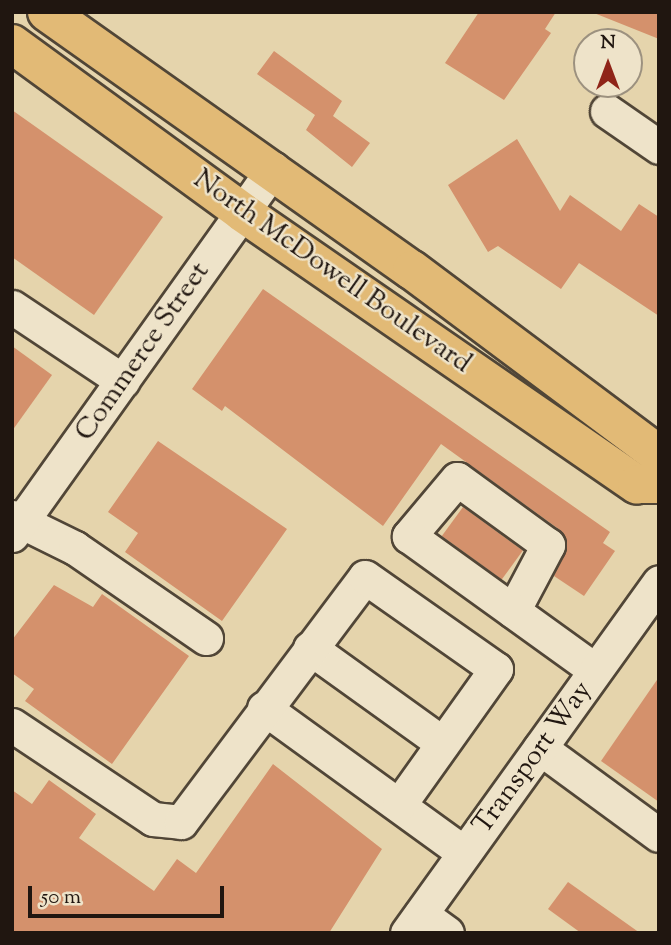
<!DOCTYPE html>
<style>
body{margin:0}
#map{position:relative;width:671px;height:945px;overflow:hidden;background:#e5d4ac;font-family:"Sorts Mill Goudy",serif}
div>[style]{position:absolute}
.building>*{inset:0;background:#d4916c;transform-origin:0 0}
.roads{filter:drop-shadow(2px 0 #514637) drop-shadow(-2px 0 #514637) drop-shadow(0 2px #514637) drop-shadow(0 -2px #514637)}
.minor>*{height:33px;margin:-16.5px;padding:0 16.5px;transform-origin:16.5px;border-radius:16.5px;background:#eee3c9}
.major>*{height:38px;margin:-19px;padding:0 19px;transform-origin:19px;border-radius:19px;background:#e2ba76}
span{translate:-50% -50%;white-space:nowrap;text-align:center;line-height:1.15;-webkit-text-stroke:5px #eee3c9;paint-order:stroke}
.street-label{font-size:28px;color:#201610}
.frame{position:absolute;inset:0;border:14px solid #201610;pointer-events:none}
.north{position:absolute;left:573px;top:28px;width:70px;height:70px;box-sizing:border-box;background:#eee3c9;border:2px solid #9c917f;border-radius:50%;rotate:0deg;font-size:19px;font-weight:700;line-height:28px;text-align:center;color:#201610}
.north::after{content:'';display:block;margin:auto;width:24px;height:32px;background:#8f2418;clip-path:polygon(50% 0,100% 100%,50% 72%,0 100%)}
.scale{position:absolute;left:28px;top:886px;width:196px;height:32px;box-sizing:border-box;border:4px solid #201610;border-top:0;padding-left:9px;font-size:21px;line-height:24px;white-space:nowrap;color:#201610;-webkit-text-stroke:5px #eee3c9;paint-order:stroke}
</style>
<div id="map">
<div class="building">
<div style="clip-path:polygon(479px 12px,556px 12px,545px 29px,551px 33px,504px 100px,445px 63px)"></div>
<div style="clip-path:polygon(595px 12px,659px 12px,659px 39px,594px 13px)"></div>
<div style="clip-path:polygon(274px 51px,342px 101px,333px 116px,370px 143px,352px 167px,306px 130px,315px 115px,257px 74px)"></div>
<div style="clip-path:polygon(12px 110px,163px 217px,94px 315px,12px 257px)"></div>
<div style="clip-path:polygon(517px 139px,560px 211px,570px 195px,621px 231px,639px 204px,659px 217px,659px 316px,579px 263px,561px 289px,498px 246px,488px 252px,448px 185px)"></div>
<div style="clip-path:polygon(263px 289px,610px 532px,603px 543px,615px 551px,584px 596px,554px 576px,567px 546px,560px 530px,441px 444px,383px 526px,225px 406px,222px 411px,192px 389px)"></div>
<div style="clip-path:polygon(12px 346px,52px 375px,12px 431px)"></div>
<div style="clip-path:polygon(158px 441px,287px 529px,222px 621px,125px 552px,138px 533px,108px 512px)"></div>
<div style="left:463px;top:507px;width:74px;height:36px;rotate:36deg"></div>
<div style="clip-path:polygon(54px 585px,93px 607px,102px 594px,189px 656px,112px 764px,25px 701px,34px 689px,12px 673px,12px 640px)"></div>
<div style="clip-path:polygon(659px 677px,659px 802px,601px 761px)"></div>
<div style="clip-path:polygon(273px 764px,382px 849px,329px 933px,12px 933px,12px 790px,32px 804px,49px 780px,96px 814px,79px 838px,154px 891px,177px 859px,196px 873px)"></div>
<div style="clip-path:polygon(568px 882px,640px 933px,581px 933px,548px 909px)"></div>
</div>
<div class="roads">
<div class="minor">
<div style="left:607px;top:111px;width:63px;rotate:34.7deg"></div>
<div style="left:12px;top:307px;width:133px;rotate:33.7deg"></div>
<div style="left:12px;top:517px;width:70px;rotate:26.2deg"></div>
<div style="left:75px;top:548px;width:159px;rotate:34.5deg"></div>
<div style="left:12px;top:535px;width:450px;rotate:-54.5deg"></div>
<div style="left:513px;top:611px;width:75px;rotate:-62.1deg"></div>
<div style="left:548px;top:545px;width:112px;rotate:-144deg"></div>
<div style="left:457px;top:479px;width:75px;rotate:130.1deg"></div>
<div style="left:409px;top:536px;width:229px;rotate:35.8deg"></div>
<div style="left:310px;top:648px;width:163px;rotate:35.7deg"></div>
<div style="left:264px;top:708px;width:247px;rotate:35.9deg"></div>
<div style="left:12px;top:725px;width:169px;rotate:33.7deg"></div>
<div style="left:153px;top:819px;width:28px;rotate:6deg"></div>
<div style="left:181px;top:822px;width:306px;rotate:-53.1deg"></div>
<div style="left:365px;top:577px;width:160px;rotate:35.1deg"></div>
<div style="left:496px;top:669px;width:167px;rotate:125.5deg"></div>
<div style="left:540px;top:748px;width:147px;rotate:36.2deg"></div>
<div style="left:421px;top:914px;width:32px;rotate:36deg"></div>
<div style="left:407px;top:933px;width:432px;rotate:-54.3deg"></div>
</div>
<div class="major">
<div style="left:47px;top:12px;width:447px;rotate:35.3deg"></div>
<div style="left:412px;top:270px;width:309px;rotate:36.8deg"></div>
<div style="left:12px;top:44px;width:285px;rotate:36.1deg"></div>
<div style="left:242px;top:212px;width:480px;rotate:34.6deg"></div>
<div style="left:637px;top:484px;width:22px"></div>
</div>
</div>
<div class="street-label">
<span style="left:332px;top:272px;rotate:35deg">North McDowell Boulevard</span>
<span style="left:143px;top:352px;rotate:-55deg">Commerce Street</span>
<span style="left:533px;top:758px;rotate:-54deg">Transport Way</span>
</div>
<div class="frame"></div>
<div class="north">N</div>
<div class="scale">50 m</div>
</div>
